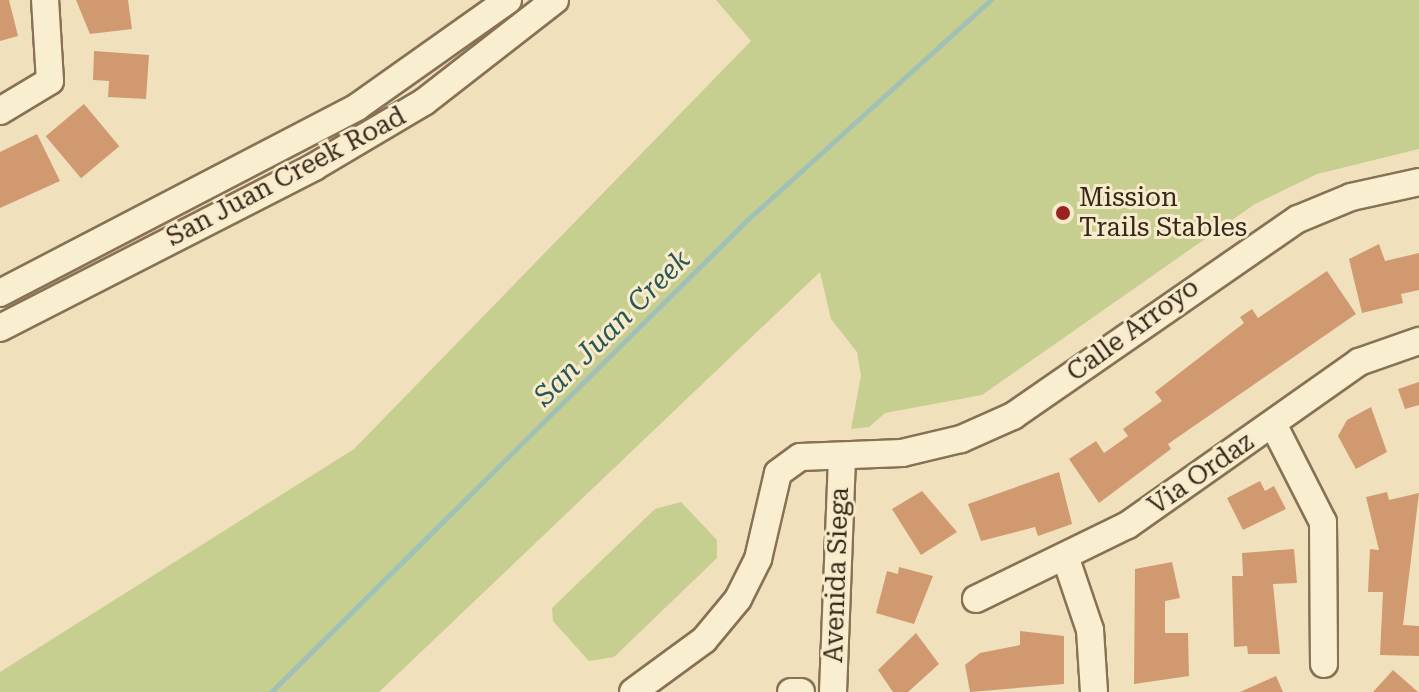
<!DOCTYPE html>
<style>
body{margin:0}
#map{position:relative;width:1419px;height:692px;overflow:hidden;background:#f0e1bc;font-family:"Roboto Serif",serif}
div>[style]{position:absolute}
.green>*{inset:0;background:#c6ce90}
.stream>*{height:5px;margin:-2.5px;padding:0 2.5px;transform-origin:2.5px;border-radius:2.5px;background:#a1c1b7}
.building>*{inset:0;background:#d09970;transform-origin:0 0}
.roads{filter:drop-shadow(2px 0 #887155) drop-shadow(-2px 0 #887155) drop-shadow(0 2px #887155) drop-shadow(0 -2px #887155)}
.minor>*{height:26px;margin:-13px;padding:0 13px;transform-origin:13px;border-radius:13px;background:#faeed0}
.dots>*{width:22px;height:22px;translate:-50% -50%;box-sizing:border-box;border:4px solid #f7ebcc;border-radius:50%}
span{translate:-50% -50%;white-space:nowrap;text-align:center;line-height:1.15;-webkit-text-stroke:6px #f7ebcc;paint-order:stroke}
.street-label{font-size:26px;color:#36281b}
.poi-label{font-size:26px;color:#36281b}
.left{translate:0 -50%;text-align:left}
.water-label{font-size:28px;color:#295755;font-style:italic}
</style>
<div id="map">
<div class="green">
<div style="clip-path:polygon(716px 0,1419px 0,1419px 149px,1317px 174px,1255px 204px,982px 395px,885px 413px,869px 427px,851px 429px,861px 376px,857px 352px,831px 319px,820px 272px,379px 692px,0 692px,0 672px,354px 449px,751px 41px)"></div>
<div style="clip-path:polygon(681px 502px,717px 540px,717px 558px,614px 657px,589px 661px,553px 621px,552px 608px,655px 509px)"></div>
</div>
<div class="stream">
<div style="left:271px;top:692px;width:669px;rotate:-44.76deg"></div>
<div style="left:746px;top:221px;width:330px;rotate:-42.1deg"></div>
</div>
<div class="building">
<div style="clip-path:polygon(0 0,9px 0,18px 36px,0 41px)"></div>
<div style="clip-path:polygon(76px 0,128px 0,132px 29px,90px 34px)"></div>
<div style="clip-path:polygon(94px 51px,149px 55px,146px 99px,108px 97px,109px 81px,93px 80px)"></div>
<div style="left:84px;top:104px;width:55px;height:50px;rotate:50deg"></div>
<div style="clip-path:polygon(37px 134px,60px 181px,0 208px,0 152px)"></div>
<div style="clip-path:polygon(1379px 244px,1385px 261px,1419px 253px,1419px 290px,1401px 294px,1403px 303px,1362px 313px,1349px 259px)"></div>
<div style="clip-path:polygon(1327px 271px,1356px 314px,1168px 444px,1171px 449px,1099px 503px,1069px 459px,1096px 441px,1104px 453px,1128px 436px,1123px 429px,1162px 401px,1155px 392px,1244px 323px,1240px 317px,1252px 309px,1258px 318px)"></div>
<div style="clip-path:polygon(1419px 382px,1419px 405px,1405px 409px,1398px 389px)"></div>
<div style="clip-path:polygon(1371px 407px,1387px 452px,1356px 469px,1338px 436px,1347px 420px)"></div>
<div style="clip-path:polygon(1059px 472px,1072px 524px,1038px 536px,1035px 527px,981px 541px,968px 504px)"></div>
<div style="clip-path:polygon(1260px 481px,1265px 491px,1274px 486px,1286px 509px,1243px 530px,1227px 498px)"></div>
<div style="clip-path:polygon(922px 491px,957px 532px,921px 555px,892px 509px)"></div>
<div style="clip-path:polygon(1387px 492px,1389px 500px,1419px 493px,1403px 625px,1419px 626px,1419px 656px,1380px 655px,1383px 592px,1368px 592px,1370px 549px,1379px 550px,1366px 497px)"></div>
<div style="clip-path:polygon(1294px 549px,1297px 583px,1273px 584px,1280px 654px,1248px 654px,1247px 646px,1234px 647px,1232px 576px,1243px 576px,1242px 553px)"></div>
<div style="clip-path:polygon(1172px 562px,1180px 598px,1165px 601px,1165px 633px,1188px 633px,1189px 676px,1134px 684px,1135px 569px)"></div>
<div style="clip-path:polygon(899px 567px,933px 576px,914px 624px,876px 613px,887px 571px,898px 574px)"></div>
<div style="clip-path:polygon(1020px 631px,1064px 636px,1064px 684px,970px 692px,965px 665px,980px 653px,1020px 645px)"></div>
<div style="clip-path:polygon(916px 633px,939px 664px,908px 692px,893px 692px,878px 670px)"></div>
<div style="clip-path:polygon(1393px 670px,1418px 692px,1373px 692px)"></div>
<div style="clip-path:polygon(1276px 676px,1283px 692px,1240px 692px)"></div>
</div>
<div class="roads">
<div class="minor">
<div style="left:0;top:111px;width:58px;rotate:-31deg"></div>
<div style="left:50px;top:81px;width:81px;rotate:-93.5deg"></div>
<div style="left:0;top:293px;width:403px;rotate:-27.5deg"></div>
<div style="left:357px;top:107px;width:185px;rotate:-35.3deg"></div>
<div style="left:0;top:328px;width:353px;rotate:-27.1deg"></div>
<div style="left:314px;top:167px;width:128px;rotate:-30.6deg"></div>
<div style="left:424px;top:102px;width:166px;rotate:-37.9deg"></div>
<div style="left:1273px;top:424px;width:110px;rotate:63deg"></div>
<div style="left:1323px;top:522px;width:142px;rotate:89.6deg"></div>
<div style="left:1066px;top:559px;width:75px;rotate:71.3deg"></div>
<div style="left:1090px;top:630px;width:62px;rotate:86.3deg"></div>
<div style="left:976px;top:599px;width:169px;rotate:-26deg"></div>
<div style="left:1128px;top:525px;width:283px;rotate:-35.2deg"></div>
<div style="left:1359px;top:362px;width:64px;rotate:-19.3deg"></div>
<div style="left:633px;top:692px;width:88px;rotate:-36.2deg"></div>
<div style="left:704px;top:640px;width:53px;rotate:-50.3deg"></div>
<div style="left:738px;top:599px;width:45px;rotate:-63.4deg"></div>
<div style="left:758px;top:559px;width:88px;rotate:-76.9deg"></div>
<div style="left:778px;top:473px;width:27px;rotate:-36deg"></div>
<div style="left:800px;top:457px;width:102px;rotate:-2.2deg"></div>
<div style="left:902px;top:453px;width:61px;rotate:-13.3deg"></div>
<div style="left:961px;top:439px;width:57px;rotate:-23.9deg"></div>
<div style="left:1013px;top:416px;width:346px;rotate:-34.7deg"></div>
<div style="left:1298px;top:219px;width:57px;rotate:-22.5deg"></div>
<div style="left:1351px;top:197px;width:70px;rotate:-12.4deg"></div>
<div style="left:791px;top:692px;width:10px"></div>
<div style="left:833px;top:692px;width:234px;rotate:-87.8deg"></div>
</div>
</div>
<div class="dots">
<div style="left:1063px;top:213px;background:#9a2222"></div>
</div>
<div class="street-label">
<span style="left:286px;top:177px;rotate:-28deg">San Juan Creek Road</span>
<span style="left:1133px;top:330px;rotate:-36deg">Calle Arroyo</span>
<span style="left:1201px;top:474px;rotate:-35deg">Via Ordaz</span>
<span style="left:837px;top:575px;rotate:-88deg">Avenida Siega</span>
</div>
<div class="poi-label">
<span class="left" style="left:1079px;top:213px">Mission<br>Trails Stables</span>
</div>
<div class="water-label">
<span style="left:612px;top:328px;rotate:-45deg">San Juan Creek</span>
</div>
</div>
